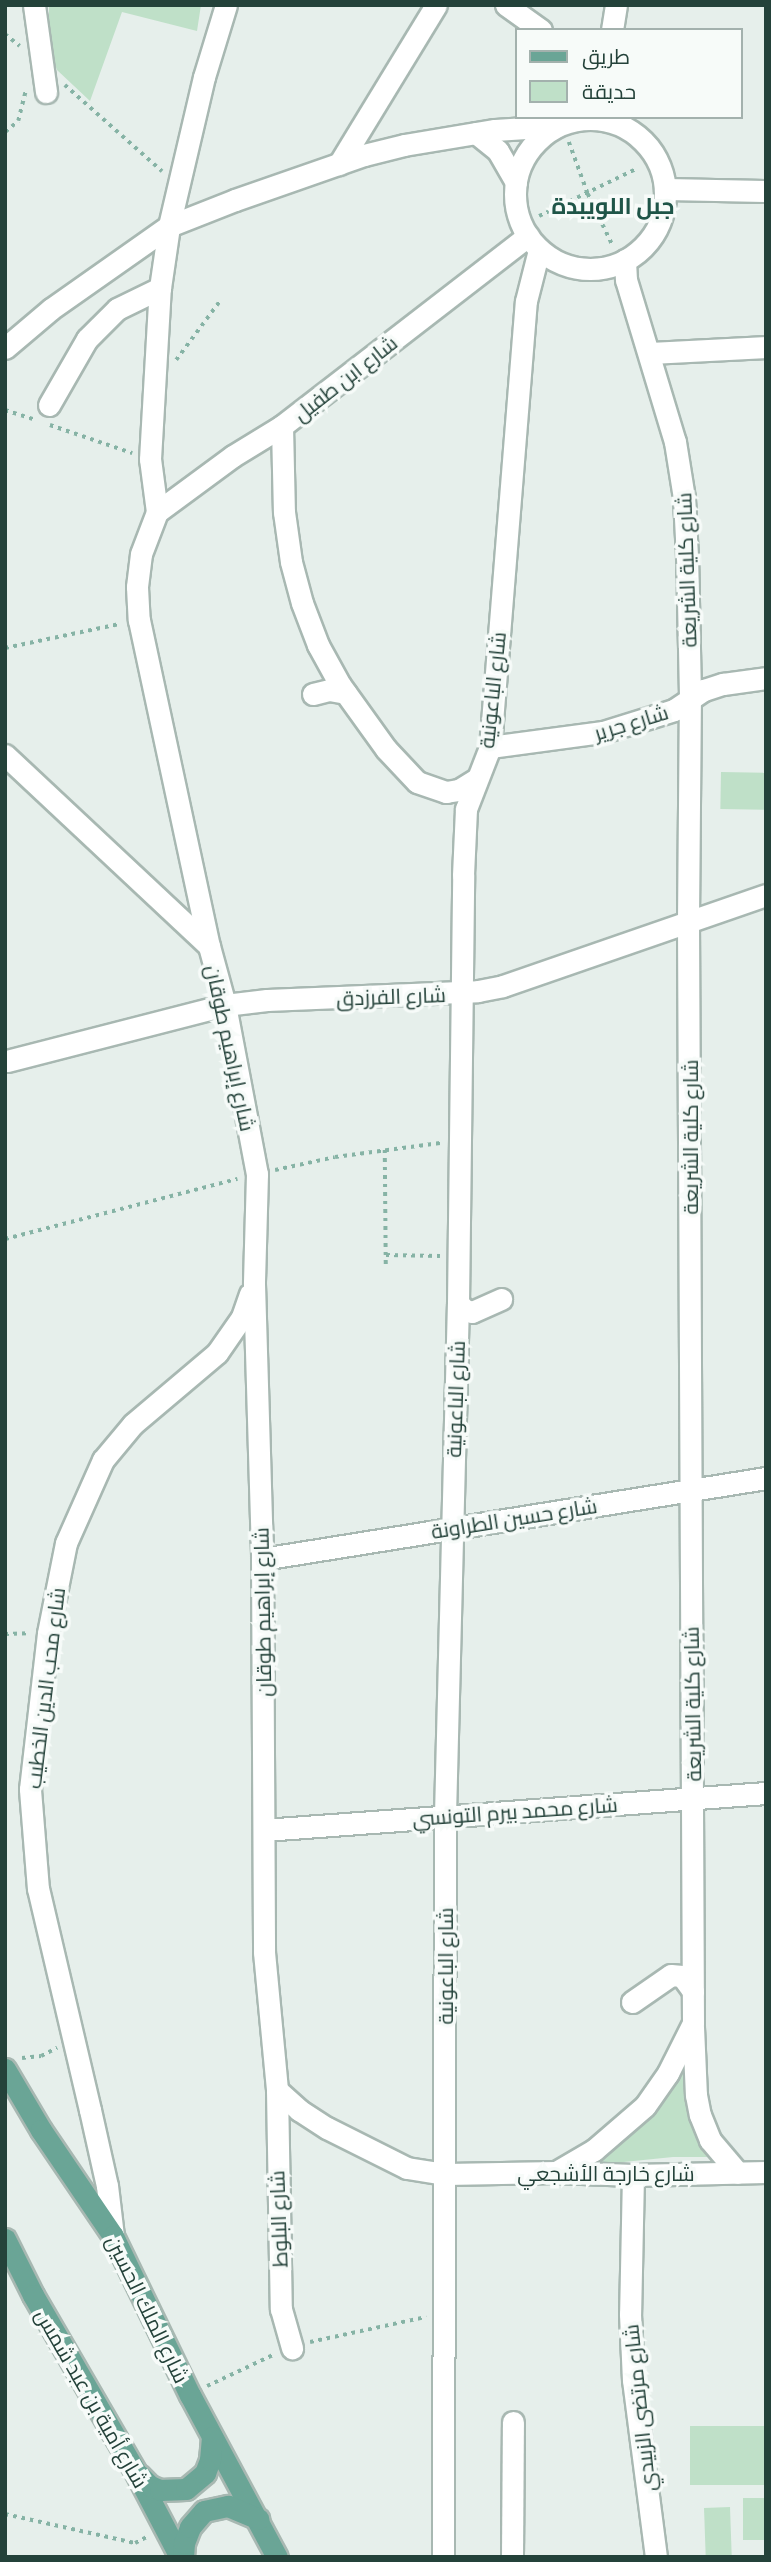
<!DOCTYPE html>
<meta charset="utf-8">
<style>
body{margin:0}
#map{position:relative;width:771px;height:2562px;overflow:hidden;background:#e6efeb;font-family:Barlow,Cairo,sans-serif}
div>[style]{position:absolute}
.green>*{inset:0;background:#bfe0c8;transform-origin:0 0}
.path>*{height:3.5px;margin-top:-1.75px;transform-origin:0;background:repeating-linear-gradient(90deg,#86b3a5 0 3.5px,transparent 0 8.5px)}
.roads{filter:drop-shadow(2px 0 #a8b8b2) drop-shadow(-2px 0 #a8b8b2) drop-shadow(0 2px #a8b8b2) drop-shadow(0 -2px #a8b8b2)}
.minor>*{height:21px;margin:-10.5px;padding:0 10.5px;transform-origin:10.5px;border-radius:10.5px;background:#fff}
.minor>.ring{margin:-10.5px;padding:0;box-sizing:content-box;background:none;border:21px solid #fff;border-radius:50%}
.major>*{height:21px;margin:-10.5px;padding:0 10.5px;transform-origin:10.5px;border-radius:10.5px;background:#6aa596}
span{translate:-50% -50%;white-space:nowrap;text-align:center;line-height:1.15;-webkit-text-stroke:7px #f7fbf9;paint-order:stroke}
.street-label{font-size:21px;color:#24423a}
.neighbourhood-label{font-size:23px;color:#1f5548;font-weight:700}
.frame{position:absolute;inset:0;border:7px solid #24423a;pointer-events:none}
.legend{position:absolute;left:515px;top:28px;width:228px;height:91px;box-sizing:border-box;background:#f7fbf9;border:2px solid #a3b1ad;margin:0;padding:9px 12px;list-style:none;font-size:21px;color:#24423a}
.legend li{display:flex;align-items:center;gap:14px;height:35px}
.legend b{width:35px;border:2px solid #a3b1ad}
</style>
<div id="map">
<div class="green">
<div style="clip-path:polygon(49px 5px,201px 5px,197px 31px,122px 12px,90px 101px,57px 70px,49px 49px)"></div>
<div style="left:721px;top:772px;width:45px;height:37px;rotate:1deg"></div>
<div style="clip-path:polygon(686px 2064px,688px 2113px,712px 2157px,673px 2157px,594px 2165px,656px 2110px)"></div>
<div style="left:766px;top:2426px;width:59px;height:76px;rotate:90deg"></div>
<div style="left:766px;top:2498px;width:42px;height:23px;rotate:90deg"></div>
<div style="left:730px;top:2507px;width:50px;height:26px;rotate:88deg"></div>
</div>
<div class="path">
<div style="left:5px;top:34px;width:19px;rotate:39deg"></div>
<div style="left:65px;top:85px;width:130px;rotate:41.6deg"></div>
<div style="left:5px;top:132px;width:17px;rotate:-40deg"></div>
<div style="left:18px;top:121px;width:30px;rotate:-76deg"></div>
<div style="left:569px;top:142px;width:55px;rotate:69.9deg"></div>
<div style="left:588px;top:194px;width:55px;rotate:64.4deg"></div>
<div style="left:539px;top:216px;width:110px;rotate:-25.9deg"></div>
<div style="left:176px;top:360px;width:72px;rotate:-53.4deg"></div>
<div style="left:5px;top:410px;width:33px;rotate:18deg"></div>
<div style="left:50px;top:425px;width:87px;rotate:18.9deg"></div>
<div style="left:5px;top:648px;width:117px;rotate:-11.8deg"></div>
<div style="left:385px;top:1150px;width:115px;rotate:89.5deg"></div>
<div style="left:275px;top:1170px;width:61px;rotate:-12.2deg"></div>
<div style="left:335px;top:1157px;width:106px;rotate:-7.6deg"></div>
<div style="left:5px;top:1239px;width:240px;rotate:-14.5deg"></div>
<div style="left:386px;top:1255px;width:54px;rotate:1.1deg"></div>
<div style="left:5px;top:1634px;width:24px;rotate:-2deg"></div>
<div style="left:22px;top:2058px;width:19px;rotate:-6deg"></div>
<div style="left:41px;top:2056px;width:18px;rotate:-27deg"></div>
<div style="left:310px;top:2342px;width:119px;rotate:-12.2deg"></div>
<div style="left:207px;top:2386px;width:73px;rotate:-25.2deg"></div>
<div style="left:5px;top:2514px;width:133px;rotate:12.6deg"></div>
<div style="left:135px;top:2543px;width:13px;rotate:-27deg"></div>
</div>
<div class="roads">
<div class="minor">
<div style="left:34px;top:5px;width:88px;rotate:82.1deg"></div>
<div style="left:506px;top:5px;width:43px;rotate:35.5deg"></div>
<div style="left:612px;top:30px;width:25px;rotate:-81deg"></div>
<div class="ring" style="left:515px;top:119px;width:129px;height:129px"></div>
<div style="left:476px;top:133px;width:28px;rotate:39deg"></div>
<div style="left:498px;top:151px;width:36px;rotate:60deg"></div>
<div style="left:339px;top:164px;width:186px;rotate:-58.6deg"></div>
<div style="left:665px;top:189px;width:101px;rotate:1.1deg"></div>
<div style="left:5px;top:348px;width:60px;rotate:-40.3deg"></div>
<div style="left:51px;top:309px;width:144px;rotate:-35.1deg"></div>
<div style="left:169px;top:226px;width:71px;rotate:-21.5deg"></div>
<div style="left:235px;top:200px;width:137px;rotate:-19.2deg"></div>
<div style="left:364px;top:155px;width:41px;rotate:-14deg"></div>
<div style="left:404px;top:145px;width:92px;rotate:-9.4deg"></div>
<div style="left:495px;top:130px;width:62px;rotate:-3.7deg"></div>
<div style="left:651px;top:353px;width:115px;rotate:-3deg"></div>
<div style="left:49px;top:405px;width:76px;rotate:-60.1deg"></div>
<div style="left:87px;top:339px;width:42px;rotate:-45deg"></div>
<div style="left:117px;top:309px;width:48px;rotate:-26deg"></div>
<div style="left:282px;top:426px;width:86px;rotate:88.7deg"></div>
<div style="left:284px;top:512px;width:50px;rotate:82deg"></div>
<div style="left:291px;top:562px;width:42px;rotate:75deg"></div>
<div style="left:302px;top:603px;width:45px;rotate:69.1deg"></div>
<div style="left:318px;top:645px;width:46px;rotate:61.2deg"></div>
<div style="left:340px;top:685px;width:79px;rotate:54.3deg"></div>
<div style="left:386px;top:749px;width:45px;rotate:46.8deg"></div>
<div style="left:417px;top:782px;width:31px;rotate:19deg"></div>
<div style="left:446px;top:792px;width:13px;rotate:-9deg"></div>
<div style="left:459px;top:790px;width:19px;rotate:-32deg"></div>
<div style="left:157px;top:512px;width:45px;rotate:110.9deg"></div>
<div style="left:141px;top:554px;width:33px;rotate:97deg"></div>
<div style="left:137px;top:587px;width:33px;rotate:87deg"></div>
<div style="left:139px;top:620px;width:333px;rotate:77.9deg"></div>
<div style="left:209px;top:946px;width:61px;rotate:74.8deg"></div>
<div style="left:225px;top:1005px;width:172px;rotate:79.3deg"></div>
<div style="left:257px;top:1174px;width:110px;rotate:91.6deg"></div>
<div style="left:254px;top:1284px;width:275px;rotate:88.3deg"></div>
<div style="left:262px;top:1559px;width:393px;rotate:89.7deg"></div>
<div style="left:264px;top:1952px;width:139px;rotate:84.6deg"></div>
<div style="left:277px;top:2090px;width:30px;rotate:42deg"></div>
<div style="left:299px;top:2110px;width:33px;rotate:33deg"></div>
<div style="left:327px;top:2128px;width:89px;rotate:26.6deg"></div>
<div style="left:407px;top:2168px;width:39px;rotate:9deg"></div>
<div style="left:446px;top:2174px;width:110px;rotate:-1deg"></div>
<div style="left:556px;top:2172px;width:77px;rotate:2.2deg"></div>
<div style="left:633px;top:2175px;width:133px;rotate:-1.3deg"></div>
<div style="left:157px;top:512px;width:53px;rotate:-97.5deg"></div>
<div style="left:150px;top:459px;width:171px;rotate:-86.7deg"></div>
<div style="left:160px;top:288px;width:63px;rotate:-81.7deg"></div>
<div style="left:169px;top:226px;width:153px;rotate:-76.8deg"></div>
<div style="left:204px;top:77px;width:75px;rotate:-73deg"></div>
<div style="left:157px;top:512px;width:94px;rotate:-36.4deg"></div>
<div style="left:233px;top:456px;width:57px;rotate:-31.5deg"></div>
<div style="left:282px;top:426px;width:311px;rotate:-37.7deg"></div>
<div style="left:313px;top:694px;width:16px;rotate:-14deg"></div>
<div style="left:329px;top:690px;width:17px;rotate:10deg"></div>
<div style="left:490px;top:747px;width:114px;rotate:-7.6deg"></div>
<div style="left:603px;top:732px;width:74px;rotate:-17.2deg"></div>
<div style="left:674px;top:710px;width:36px;rotate:-34deg"></div>
<div style="left:704px;top:690px;width:20px;rotate:-18deg"></div>
<div style="left:723px;top:684px;width:43px;rotate:-7.9deg"></div>
<div style="left:5px;top:755px;width:279px;rotate:43.1deg"></div>
<div style="left:7px;top:1061px;width:225px;rotate:-14.4deg"></div>
<div style="left:225px;top:1005px;width:42px;rotate:-6.8deg"></div>
<div style="left:267px;top:1000px;width:211px;rotate:-2.4deg"></div>
<div style="left:478px;top:991px;width:25px;rotate:-11deg"></div>
<div style="left:503px;top:986px;width:278px;rotate:-19.1deg"></div>
<div style="left:458px;top:1303px;width:10px;rotate:45deg"></div>
<div style="left:465px;top:1310px;width:7px;rotate:16deg"></div>
<div style="left:472px;top:1312px;width:32px;rotate:-24deg"></div>
<div style="left:262px;top:1559px;width:510px;rotate:-9.13deg"></div>
<div style="left:264px;top:1830px;width:503px;rotate:-4.22deg"></div>
<div style="left:632px;top:2002px;width:47px;rotate:-34.7deg"></div>
<div style="left:671px;top:1975px;width:11px;rotate:5deg"></div>
<div style="left:682px;top:1976px;width:19px;rotate:54deg"></div>
<div style="left:693px;top:2027px;width:68px;rotate:87.5deg"></div>
<div style="left:696px;top:2095px;width:20px;rotate:79deg"></div>
<div style="left:700px;top:2115px;width:27px;rotate:68deg"></div>
<div style="left:710px;top:2140px;width:43px;rotate:49.7deg"></div>
<div style="left:277px;top:2090px;width:219px;rotate:89deg"></div>
<div style="left:281px;top:2309px;width:41px;rotate:74.2deg"></div>
<div style="left:556px;top:2172px;width:44px;rotate:-30.1deg"></div>
<div style="left:594px;top:2150px;width:67px;rotate:-40.8deg"></div>
<div style="left:645px;top:2106px;width:40px;rotate:-55.1deg"></div>
<div style="left:668px;top:2073px;width:56px;rotate:-63.4deg"></div>
<div style="left:693px;top:2023px;width:1103px;rotate:-90.26deg"></div>
<div style="left:688px;top:920px;width:224px;rotate:-89.5deg"></div>
<div style="left:690px;top:696px;width:138px;rotate:-91.2deg"></div>
<div style="left:687px;top:558px;width:60px;rotate:-92.9deg"></div>
<div style="left:684px;top:498px;width:57px;rotate:-99.1deg"></div>
<div style="left:675px;top:442px;width:169px;rotate:-106.8deg"></div>
<div style="left:626px;top:280px;width:20px;rotate:-93deg"></div>
<div style="left:633px;top:2175px;width:139px;rotate:91.2deg"></div>
<div style="left:630px;top:2314px;width:66px;rotate:87.4deg"></div>
<div style="left:633px;top:2380px;width:178px;rotate:82.6deg"></div>
<div style="left:113px;top:2236px;width:50px;rotate:-96.8deg"></div>
<div style="left:107px;top:2186px;width:78px;rotate:-102.6deg"></div>
<div style="left:90px;top:2110px;width:227px;rotate:-103.2deg"></div>
<div style="left:38px;top:1889px;width:100px;rotate:-94.6deg"></div>
<div style="left:30px;top:1789px;width:157px;rotate:-83.4deg"></div>
<div style="left:48px;top:1633px;width:92px;rotate:-78.7deg"></div>
<div style="left:66px;top:1543px;width:91px;rotate:-66deg"></div>
<div style="left:103px;top:1460px;width:47px;rotate:-50.2deg"></div>
<div style="left:133px;top:1424px;width:110px;rotate:-40.2deg"></div>
<div style="left:217px;top:1353px;width:44px;rotate:-55.2deg"></div>
<div style="left:242px;top:1317px;width:24px;rotate:-71deg"></div>
<div style="left:443px;top:2557px;width:742px;rotate:-89.85deg"></div>
<div style="left:445px;top:1815px;width:512px;rotate:-88.55deg"></div>
<div style="left:458px;top:1303px;width:428px;rotate:-89.3deg"></div>
<div style="left:463px;top:875px;width:66px;rotate:-87.4deg"></div>
<div style="left:466px;top:809px;width:66px;rotate:-68.8deg"></div>
<div style="left:490px;top:747px;width:447px;rotate:-85.4deg"></div>
<div style="left:526px;top:301px;width:53px;rotate:-75.7deg"></div>
<div style="left:512px;top:2557px;width:135px;rotate:-89.6deg"></div>
</div>
<div class="major">
<div style="left:5px;top:2069px;width:71px;rotate:59.5deg"></div>
<div style="left:41px;top:2130px;width:128px;rotate:55.8deg"></div>
<div style="left:113px;top:2236px;width:177px;rotate:64.2deg"></div>
<div style="left:190px;top:2395px;width:184px;rotate:61.8deg"></div>
<div style="left:5px;top:2239px;width:63px;rotate:63.4deg"></div>
<div style="left:33px;top:2295px;width:203px;rotate:59.9deg"></div>
<div style="left:135px;top:2471px;width:97px;rotate:62.4deg"></div>
<div style="left:139px;top:2475px;width:16px;rotate:45deg"></div>
<div style="left:150px;top:2486px;width:11px;rotate:22deg"></div>
<div style="left:160px;top:2490px;width:26px;rotate:-2deg"></div>
<div style="left:186px;top:2489px;width:25px;rotate:-40deg"></div>
<div style="left:205px;top:2473px;width:14px;rotate:-69deg"></div>
<div style="left:210px;top:2460px;width:23px;rotate:-85deg"></div>
<div style="left:183px;top:2557px;width:14px;rotate:-86deg"></div>
<div style="left:184px;top:2543px;width:17px;rotate:-69deg"></div>
<div style="left:190px;top:2527px;width:21px;rotate:-49deg"></div>
<div style="left:204px;top:2511px;width:25px;rotate:-12deg"></div>
<div style="left:228px;top:2506px;width:33px;rotate:23deg"></div>
</div>
</div>
<div class="street-label">
<span style="left:345px;top:378px;rotate:-38deg">شارع ابن طفيل</span>
<span style="left:686px;top:570px;rotate:-92deg">شارع كلية الشريعة</span>
<span style="left:492px;top:690px;rotate:-84deg">شارع الباعونية</span>
<span style="left:631px;top:722px;rotate:-17deg">شارع جرير</span>
<span style="left:391px;top:996px;rotate:-2deg">شارع الفرزدق</span>
<span style="left:231px;top:1048px;rotate:78deg">شارع إبراهيم طوقان</span>
<span style="left:690px;top:1137px;rotate:-90deg">شارع كلية الشريعة</span>
<span style="left:455px;top:1399px;rotate:-88deg">شارع الباعونية</span>
<span style="left:514px;top:1518px;rotate:-9deg">شارع حسين الطراونة</span>
<span style="left:262px;top:1612px;rotate:-91deg">شارع إبراهيم طوقان</span>
<span style="left:45px;top:1688px;rotate:-83deg">شارع محب الدين الخطيب</span>
<span style="left:692px;top:1704px;rotate:-91deg">شارع كلية الشريعة</span>
<span style="left:515px;top:1811px;rotate:-4deg">شارع محمد بيرم التونسي</span>
<span style="left:445px;top:1966px;rotate:-90deg">شارع الباعونية</span>
<span style="left:606px;top:2173px">شارع خارجة الأشجعي</span>
<span style="left:278px;top:2219px;rotate:-92deg">شارع البلوط</span>
<span style="left:148px;top:2309px;rotate:64deg">شارع الملك الحسين</span>
<span style="left:92px;top:2398px;rotate:60deg">شارع أمية بن عبد شمس</span>
<span style="left:639px;top:2408px;rotate:-96deg">شارع مرتضى الزبيدي</span>
</div>
<div class="neighbourhood-label">
<span style="left:613px;top:205px">جبل اللويبدة</span>
</div>
<div class="frame"></div>
<ul class="legend">
<li><b style="height:9px;background:#6aa596"></b>طريق</li>
<li><b style="height:19px;background:#bfe0c8"></b>حديقة</li>
</ul>
</div>
